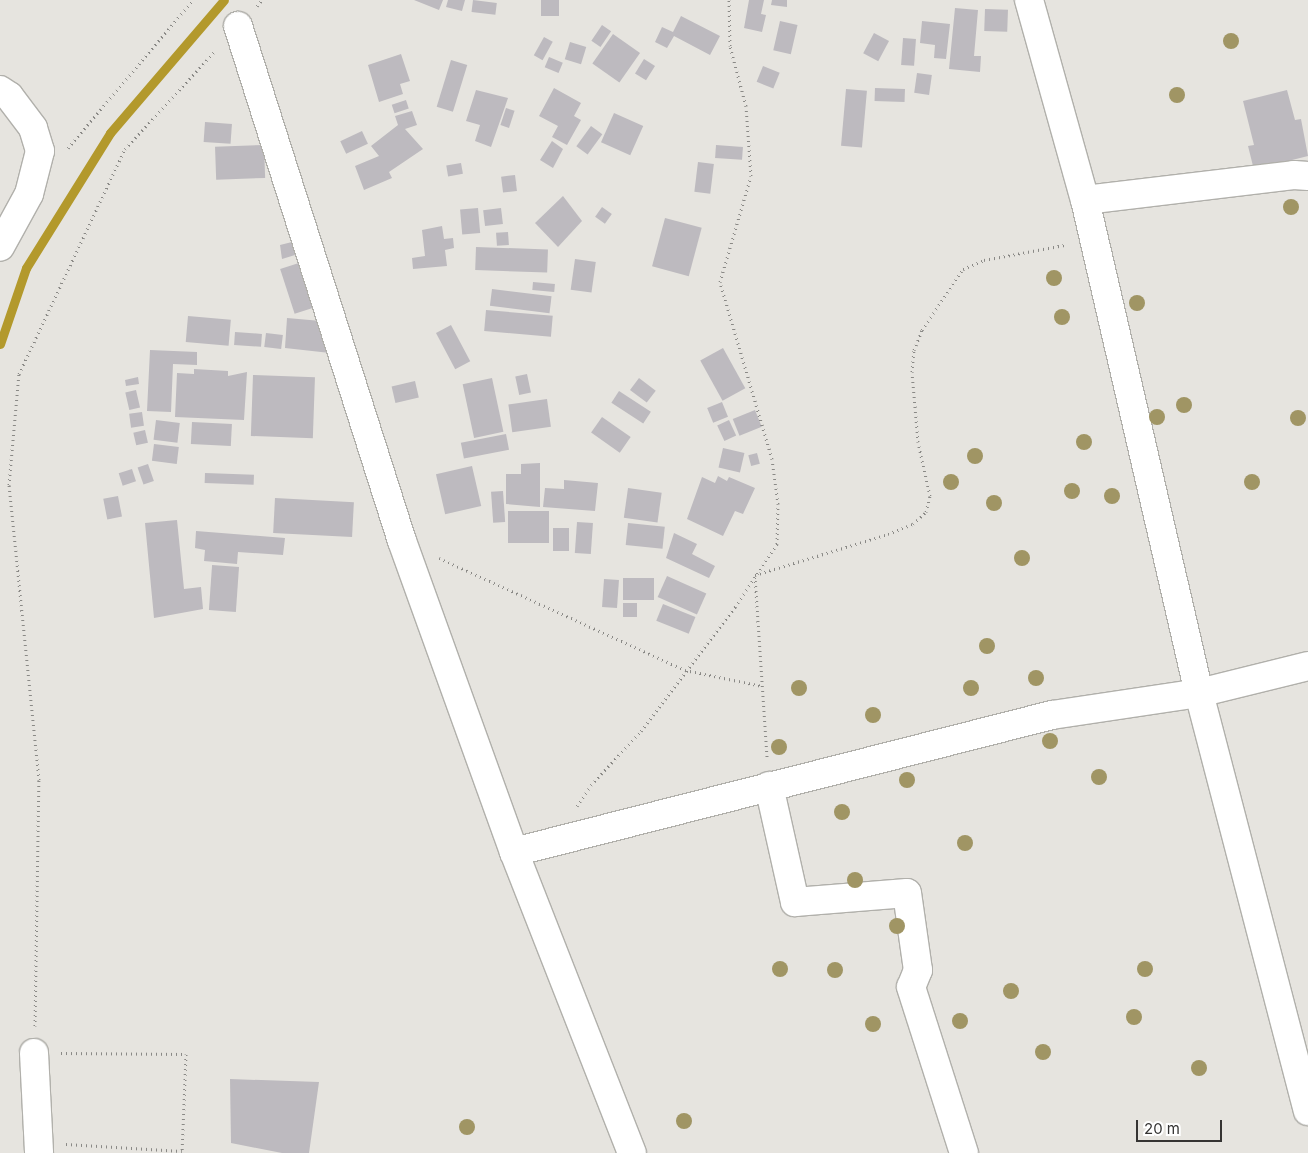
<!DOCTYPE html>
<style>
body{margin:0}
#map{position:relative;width:1308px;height:1153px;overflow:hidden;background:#e6e4df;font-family:Inter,sans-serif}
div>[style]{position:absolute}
.stream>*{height:9px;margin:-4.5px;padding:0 4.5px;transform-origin:4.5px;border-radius:4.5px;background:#b3992c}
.building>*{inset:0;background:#bdbabf;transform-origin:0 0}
.path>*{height:3px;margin-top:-1.5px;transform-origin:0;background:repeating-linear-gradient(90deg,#8a8986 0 1px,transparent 0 5px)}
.roads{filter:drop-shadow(1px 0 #b1b0ab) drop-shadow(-1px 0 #b1b0ab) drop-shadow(0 1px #b1b0ab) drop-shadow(0 -1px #b1b0ab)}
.street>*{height:28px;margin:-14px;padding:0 14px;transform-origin:14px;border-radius:14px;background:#fff}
.trees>*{width:16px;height:16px;margin:-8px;border-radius:50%;background:#a09564}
span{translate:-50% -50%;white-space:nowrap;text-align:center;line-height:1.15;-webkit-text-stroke:4px #fff;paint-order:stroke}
.scale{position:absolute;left:1136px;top:1120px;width:86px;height:22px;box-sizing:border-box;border:2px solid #353433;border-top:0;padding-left:6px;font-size:15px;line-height:18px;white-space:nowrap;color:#353433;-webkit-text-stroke:4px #fff;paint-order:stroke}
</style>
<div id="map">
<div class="stream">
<div style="left:0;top:344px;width:80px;rotate:-71.1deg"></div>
<div style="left:26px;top:268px;width:159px;rotate:-58.1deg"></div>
<div style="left:110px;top:133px;width:175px;rotate:-49.4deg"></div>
</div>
<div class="building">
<div style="clip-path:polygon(414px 0,443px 0,439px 10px)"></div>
<div style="clip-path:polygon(448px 0,465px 0,462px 11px,446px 7px)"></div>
<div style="left:473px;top:0;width:24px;height:12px;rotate:7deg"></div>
<div style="left:541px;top:0;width:18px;height:16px"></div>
<div style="clip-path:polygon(749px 0,764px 0,761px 14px,766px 15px,762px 32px,744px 28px)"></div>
<div style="clip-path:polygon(772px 0,787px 0,787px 7px,771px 5px)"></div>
<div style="clip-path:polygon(955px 8px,978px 10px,974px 56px,981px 56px,980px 72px,949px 69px)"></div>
<div style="left:985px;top:9px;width:23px;height:22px;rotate:2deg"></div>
<div style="clip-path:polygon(681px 16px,720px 36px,710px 55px,674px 36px,667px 48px,655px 42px,662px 27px,673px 32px)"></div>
<div style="left:780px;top:21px;width:18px;height:30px;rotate:13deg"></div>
<div style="clip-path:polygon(922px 21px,950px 24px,946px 59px,934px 58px,935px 45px,920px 43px)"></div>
<div style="left:602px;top:25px;width:11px;height:19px;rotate:34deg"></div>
<div style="left:874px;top:33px;width:17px;height:23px;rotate:28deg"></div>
<div style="left:613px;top:34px;width:33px;height:36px;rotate:35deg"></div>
<div style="left:544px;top:37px;width:10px;height:21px;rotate:29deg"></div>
<div style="left:903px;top:38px;width:13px;height:27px;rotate:4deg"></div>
<div style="left:570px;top:42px;width:17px;height:18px;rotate:17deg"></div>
<div style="clip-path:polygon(401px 54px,410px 81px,400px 84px,403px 94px,379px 102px,368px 65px)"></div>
<div style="left:549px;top:57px;width:15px;height:11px;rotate:23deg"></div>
<div style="left:644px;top:59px;width:13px;height:17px;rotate:32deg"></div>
<div style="left:451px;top:60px;width:17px;height:49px;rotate:17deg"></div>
<div style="left:763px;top:66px;width:18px;height:17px;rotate:22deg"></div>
<div style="left:917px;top:73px;width:15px;height:20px;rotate:8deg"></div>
<div style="clip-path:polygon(554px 88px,581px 103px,574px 116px,581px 120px,567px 145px,552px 137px,558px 126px,539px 116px)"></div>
<div style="left:875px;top:88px;width:30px;height:13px;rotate:2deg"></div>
<div style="left:846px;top:89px;width:21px;height:57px;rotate:5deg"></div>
<div style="clip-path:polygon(476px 90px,508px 98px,491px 147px,475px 141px,480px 125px,466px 121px)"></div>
<div style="clip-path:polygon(1287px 90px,1295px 120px,1301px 119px,1308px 156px,1260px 168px,1258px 164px,1253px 166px,1248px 146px,1254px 145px,1243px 101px)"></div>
<div style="left:406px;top:100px;width:9px;height:15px;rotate:72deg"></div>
<div style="left:506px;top:108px;width:9px;height:18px;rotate:18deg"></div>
<div style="clip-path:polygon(412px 111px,417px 125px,405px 129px,423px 149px,389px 172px,392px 178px,364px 190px,355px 166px,379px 156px,371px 146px,398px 125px,395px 116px)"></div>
<div style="left:614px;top:113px;width:32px;height:32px;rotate:24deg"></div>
<div style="left:205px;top:122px;width:27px;height:20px;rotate:4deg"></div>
<div style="left:591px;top:126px;width:14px;height:25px;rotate:36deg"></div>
<div style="left:362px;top:131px;width:14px;height:24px;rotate:65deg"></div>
<div style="clip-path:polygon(552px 141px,563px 149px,553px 168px,540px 160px)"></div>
<div style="left:264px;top:145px;width:33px;height:49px;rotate:88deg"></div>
<div style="left:716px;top:145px;width:27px;height:13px;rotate:4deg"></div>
<div style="left:698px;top:162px;width:16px;height:30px;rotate:7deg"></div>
<div style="left:461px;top:163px;width:11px;height:15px;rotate:80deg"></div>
<div style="left:515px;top:175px;width:16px;height:14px;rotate:83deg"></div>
<div style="clip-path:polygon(563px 196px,582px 221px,558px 247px,535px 223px)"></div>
<div style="left:602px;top:207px;width:12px;height:12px;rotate:35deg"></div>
<div style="left:478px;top:208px;width:25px;height:18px;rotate:85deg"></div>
<div style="left:501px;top:208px;width:16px;height:18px;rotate:83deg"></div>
<div style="left:665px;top:218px;width:38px;height:50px;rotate:15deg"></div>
<div style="clip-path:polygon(442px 226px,444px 239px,453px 238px,454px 248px,445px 250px,447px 266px,413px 269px,412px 258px,425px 256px,422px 230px)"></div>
<div style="left:508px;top:232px;width:13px;height:12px;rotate:86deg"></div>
<div style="clip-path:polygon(292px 242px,295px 255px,282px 259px,280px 245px)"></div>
<div style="left:476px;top:247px;width:72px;height:23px;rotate:2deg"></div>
<div style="left:575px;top:259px;width:21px;height:31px;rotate:8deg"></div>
<div style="left:302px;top:262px;width:47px;height:23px;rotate:72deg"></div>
<div style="left:533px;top:282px;width:22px;height:8px;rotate:5deg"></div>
<div style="left:492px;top:289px;width:60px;height:17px;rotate:7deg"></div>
<div style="left:486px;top:310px;width:67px;height:21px;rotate:5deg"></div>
<div style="left:188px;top:316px;width:43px;height:26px;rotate:5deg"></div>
<div style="clip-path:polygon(287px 318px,321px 321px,330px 353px,285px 348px)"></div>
<div style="left:451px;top:325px;width:41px;height:17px;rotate:62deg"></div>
<div style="left:235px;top:332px;width:27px;height:13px;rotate:4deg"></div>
<div style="left:266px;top:333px;width:17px;height:14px;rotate:7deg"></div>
<div style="left:723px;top:348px;width:46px;height:26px;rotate:61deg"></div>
<div style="clip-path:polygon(150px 350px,197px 352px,197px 365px,173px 364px,171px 412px,147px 411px)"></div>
<div style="clip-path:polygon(194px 369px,228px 371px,228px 376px,247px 372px,244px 420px,175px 417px,177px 373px,194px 374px)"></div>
<div style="left:527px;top:374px;width:19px;height:12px;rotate:78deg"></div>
<div style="left:253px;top:375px;width:62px;height:61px;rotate:2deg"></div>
<div style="clip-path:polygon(138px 377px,139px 384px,126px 386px,125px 380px)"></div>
<div style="left:492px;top:378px;width:55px;height:30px;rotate:78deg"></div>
<div style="left:639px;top:378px;width:21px;height:15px;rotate:37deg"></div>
<div style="left:415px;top:381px;width:17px;height:24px;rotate:77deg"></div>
<div style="left:136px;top:390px;width:18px;height:11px;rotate:77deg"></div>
<div style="left:619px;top:391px;width:38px;height:14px;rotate:33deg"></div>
<div style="left:547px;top:399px;width:28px;height:39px;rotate:82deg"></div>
<div style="left:722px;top:402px;width:16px;height:16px;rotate:68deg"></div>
<div style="left:755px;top:410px;width:18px;height:24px;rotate:68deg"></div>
<div style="left:142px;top:412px;width:14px;height:13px;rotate:82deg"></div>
<div style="left:602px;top:417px;width:35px;height:19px;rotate:35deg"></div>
<div style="left:156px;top:420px;width:24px;height:20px;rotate:7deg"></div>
<div style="left:729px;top:420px;width:17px;height:13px;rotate:65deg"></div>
<div style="left:192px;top:422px;width:40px;height:22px;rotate:3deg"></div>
<div style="left:145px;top:430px;width:13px;height:12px;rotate:77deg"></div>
<div style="left:506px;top:434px;width:16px;height:46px;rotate:79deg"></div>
<div style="left:154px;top:444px;width:25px;height:17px;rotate:7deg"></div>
<div style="left:723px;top:448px;width:22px;height:20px;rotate:13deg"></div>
<div style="left:757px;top:453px;width:11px;height:9px;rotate:75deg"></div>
<div style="clip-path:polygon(540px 463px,540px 507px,506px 504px,506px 474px,521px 474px,521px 464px)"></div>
<div style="left:148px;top:464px;width:18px;height:11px;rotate:71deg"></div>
<div style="left:472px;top:466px;width:41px;height:37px;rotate:77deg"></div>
<div style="left:132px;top:469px;width:13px;height:14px;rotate:72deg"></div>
<div style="left:205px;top:473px;width:49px;height:10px;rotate:2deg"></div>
<div style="clip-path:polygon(718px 476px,727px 481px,729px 477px,755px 488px,743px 514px,735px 511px,723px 536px,687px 519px,702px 477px,715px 483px)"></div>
<div style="clip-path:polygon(564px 480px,598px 483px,595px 511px,543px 507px,545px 488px,564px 489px)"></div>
<div style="left:628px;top:488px;width:34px;height:30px;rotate:8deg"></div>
<div style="left:503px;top:491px;width:31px;height:12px;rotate:86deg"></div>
<div style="left:118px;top:496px;width:21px;height:15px;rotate:79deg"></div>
<div style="left:275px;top:498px;width:79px;height:35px;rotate:3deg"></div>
<div style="left:549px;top:511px;width:32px;height:41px;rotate:90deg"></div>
<div style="clip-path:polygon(177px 520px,184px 589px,201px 587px,203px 609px,154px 618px,145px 523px)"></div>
<div style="left:577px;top:522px;width:16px;height:31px;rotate:4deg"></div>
<div style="left:628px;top:523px;width:37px;height:22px;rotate:6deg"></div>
<div style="left:553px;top:528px;width:16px;height:23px"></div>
<div style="clip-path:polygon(196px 531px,285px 538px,283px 555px,238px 552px,237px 564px,204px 561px,205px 550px,195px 548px)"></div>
<div style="clip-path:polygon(674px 533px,697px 544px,692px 554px,715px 566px,709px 578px,666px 558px)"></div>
<div style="left:239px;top:567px;width:45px;height:27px;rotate:94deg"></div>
<div style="left:667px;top:576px;width:43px;height:23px;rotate:24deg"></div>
<div style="left:623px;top:578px;width:31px;height:22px"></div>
<div style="left:604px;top:579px;width:15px;height:28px;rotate:4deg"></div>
<div style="left:623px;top:603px;width:14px;height:14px"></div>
<div style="left:663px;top:604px;width:35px;height:18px;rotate:22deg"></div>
<div style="clip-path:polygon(230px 1079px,319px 1082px,309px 1153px,282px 1153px,231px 1143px)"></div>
</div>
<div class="path">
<div style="left:257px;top:6px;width:8px;rotate:-50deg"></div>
<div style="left:68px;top:148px;width:194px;rotate:-49.8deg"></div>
<div style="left:439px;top:558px;width:270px;rotate:24.5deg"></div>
<div style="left:685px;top:670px;width:79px;rotate:11.7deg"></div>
<div style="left:755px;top:575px;width:139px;rotate:-17.1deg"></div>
<div style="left:888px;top:534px;width:27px;rotate:-22deg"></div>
<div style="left:913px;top:524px;width:18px;rotate:-43deg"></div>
<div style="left:926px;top:512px;width:16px;rotate:-76deg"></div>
<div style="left:930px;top:496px;width:55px;rotate:-102.5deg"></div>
<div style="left:918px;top:442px;width:70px;rotate:-94.9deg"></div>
<div style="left:912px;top:372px;width:22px;rotate:-85deg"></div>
<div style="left:914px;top:350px;width:22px;rotate:-68deg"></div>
<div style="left:922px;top:330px;width:73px;rotate:-56.1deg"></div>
<div style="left:963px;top:269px;width:23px;rotate:-23deg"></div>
<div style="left:984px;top:260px;width:82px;rotate:-10.5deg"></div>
<div style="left:755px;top:576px;width:183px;rotate:86.2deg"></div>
<div style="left:577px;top:806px;width:25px;rotate:-56deg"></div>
<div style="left:591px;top:785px;width:74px;rotate:-47.2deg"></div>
<div style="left:641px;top:731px;width:156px;rotate:-52.8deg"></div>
<div style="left:735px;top:607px;width:76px;rotate:-56.3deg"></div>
<div style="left:777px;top:544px;width:40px;rotate:-88.6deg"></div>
<div style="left:778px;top:504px;width:45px;rotate:-97.6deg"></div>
<div style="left:772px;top:459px;width:184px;rotate:-106.4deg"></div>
<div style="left:720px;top:282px;width:110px;rotate:-73.7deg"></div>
<div style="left:751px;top:176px;width:70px;rotate:-94.1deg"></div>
<div style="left:746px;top:106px;width:62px;rotate:-104.9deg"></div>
<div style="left:730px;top:46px;width:46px;rotate:-91.2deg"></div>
<div style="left:35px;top:1026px;width:246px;rotate:-89.1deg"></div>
<div style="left:39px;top:780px;width:297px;rotate:-95.8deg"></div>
<div style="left:9px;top:485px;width:111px;rotate:-84.9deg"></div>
<div style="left:19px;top:374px;width:249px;rotate:-64.8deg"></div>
<div style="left:125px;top:149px;width:133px;rotate:-47.4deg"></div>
<div style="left:61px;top:1053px;width:125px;rotate:0.5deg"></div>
<div style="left:186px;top:1054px;width:99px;rotate:92.3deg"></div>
<div style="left:66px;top:1144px;width:116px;rotate:3.5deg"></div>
</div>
<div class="roads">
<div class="street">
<div style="left:1029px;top:0;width:208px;rotate:74.4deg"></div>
<div style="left:1085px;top:200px;width:506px;rotate:76.98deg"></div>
<div style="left:1199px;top:693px;width:432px;rotate:75.4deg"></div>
<div style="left:238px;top:26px;width:540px;rotate:72.34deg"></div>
<div style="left:402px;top:541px;width:331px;rotate:70.2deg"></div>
<div style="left:514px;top:852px;width:323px;rotate:68.6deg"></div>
<div style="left:0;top:90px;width:11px;rotate:34deg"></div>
<div style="left:9px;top:96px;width:40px;rotate:53deg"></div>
<div style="left:33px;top:128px;width:24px;rotate:73deg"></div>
<div style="left:40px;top:151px;width:44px;rotate:104.3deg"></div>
<div style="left:29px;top:194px;width:60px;rotate:118.7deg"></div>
<div style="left:1085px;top:200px;width:210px;rotate:-6.8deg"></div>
<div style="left:1294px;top:175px;width:14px;rotate:4deg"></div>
<div style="left:769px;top:786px;width:119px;rotate:77.4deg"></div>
<div style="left:795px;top:902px;width:112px;rotate:-4.6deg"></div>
<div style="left:907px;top:893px;width:78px;rotate:81.9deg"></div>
<div style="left:918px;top:970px;width:18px;rotate:112deg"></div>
<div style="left:911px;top:987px;width:174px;rotate:72.3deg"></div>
<div style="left:514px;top:852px;width:555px;rotate:-14.29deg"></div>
<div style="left:1052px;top:715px;width:149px;rotate:-8.5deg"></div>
<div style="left:1199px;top:693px;width:112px;rotate:-13.9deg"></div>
<div style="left:34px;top:1053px;width:100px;rotate:87.1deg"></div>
</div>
</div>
<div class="trees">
<div style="left:1231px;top:41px"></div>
<div style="left:1177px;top:95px"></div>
<div style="left:1291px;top:207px"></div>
<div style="left:1054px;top:278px"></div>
<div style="left:1137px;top:303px"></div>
<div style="left:1062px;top:317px"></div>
<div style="left:1184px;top:405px"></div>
<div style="left:1157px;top:417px"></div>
<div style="left:1298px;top:418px"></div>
<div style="left:1084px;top:442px"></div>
<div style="left:975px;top:456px"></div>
<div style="left:951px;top:482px"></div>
<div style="left:1252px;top:482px"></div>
<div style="left:1072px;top:491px"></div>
<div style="left:1112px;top:496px"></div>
<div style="left:994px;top:503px"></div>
<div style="left:1022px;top:558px"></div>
<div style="left:987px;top:646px"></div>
<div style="left:1036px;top:678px"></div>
<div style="left:799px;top:688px"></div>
<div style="left:971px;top:688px"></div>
<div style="left:873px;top:715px"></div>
<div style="left:1050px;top:741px"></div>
<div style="left:779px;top:747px"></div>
<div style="left:1099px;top:777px"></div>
<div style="left:907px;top:780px"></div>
<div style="left:842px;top:812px"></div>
<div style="left:965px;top:843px"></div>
<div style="left:855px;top:880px"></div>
<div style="left:897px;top:926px"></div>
<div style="left:780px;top:969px"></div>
<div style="left:1145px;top:969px"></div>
<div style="left:835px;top:970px"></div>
<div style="left:1011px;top:991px"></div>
<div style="left:1134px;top:1017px"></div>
<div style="left:960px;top:1021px"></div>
<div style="left:873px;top:1024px"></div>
<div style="left:1043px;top:1052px"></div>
<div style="left:1199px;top:1068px"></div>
<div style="left:684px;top:1121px"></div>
<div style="left:467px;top:1127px"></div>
</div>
<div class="scale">20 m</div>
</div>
